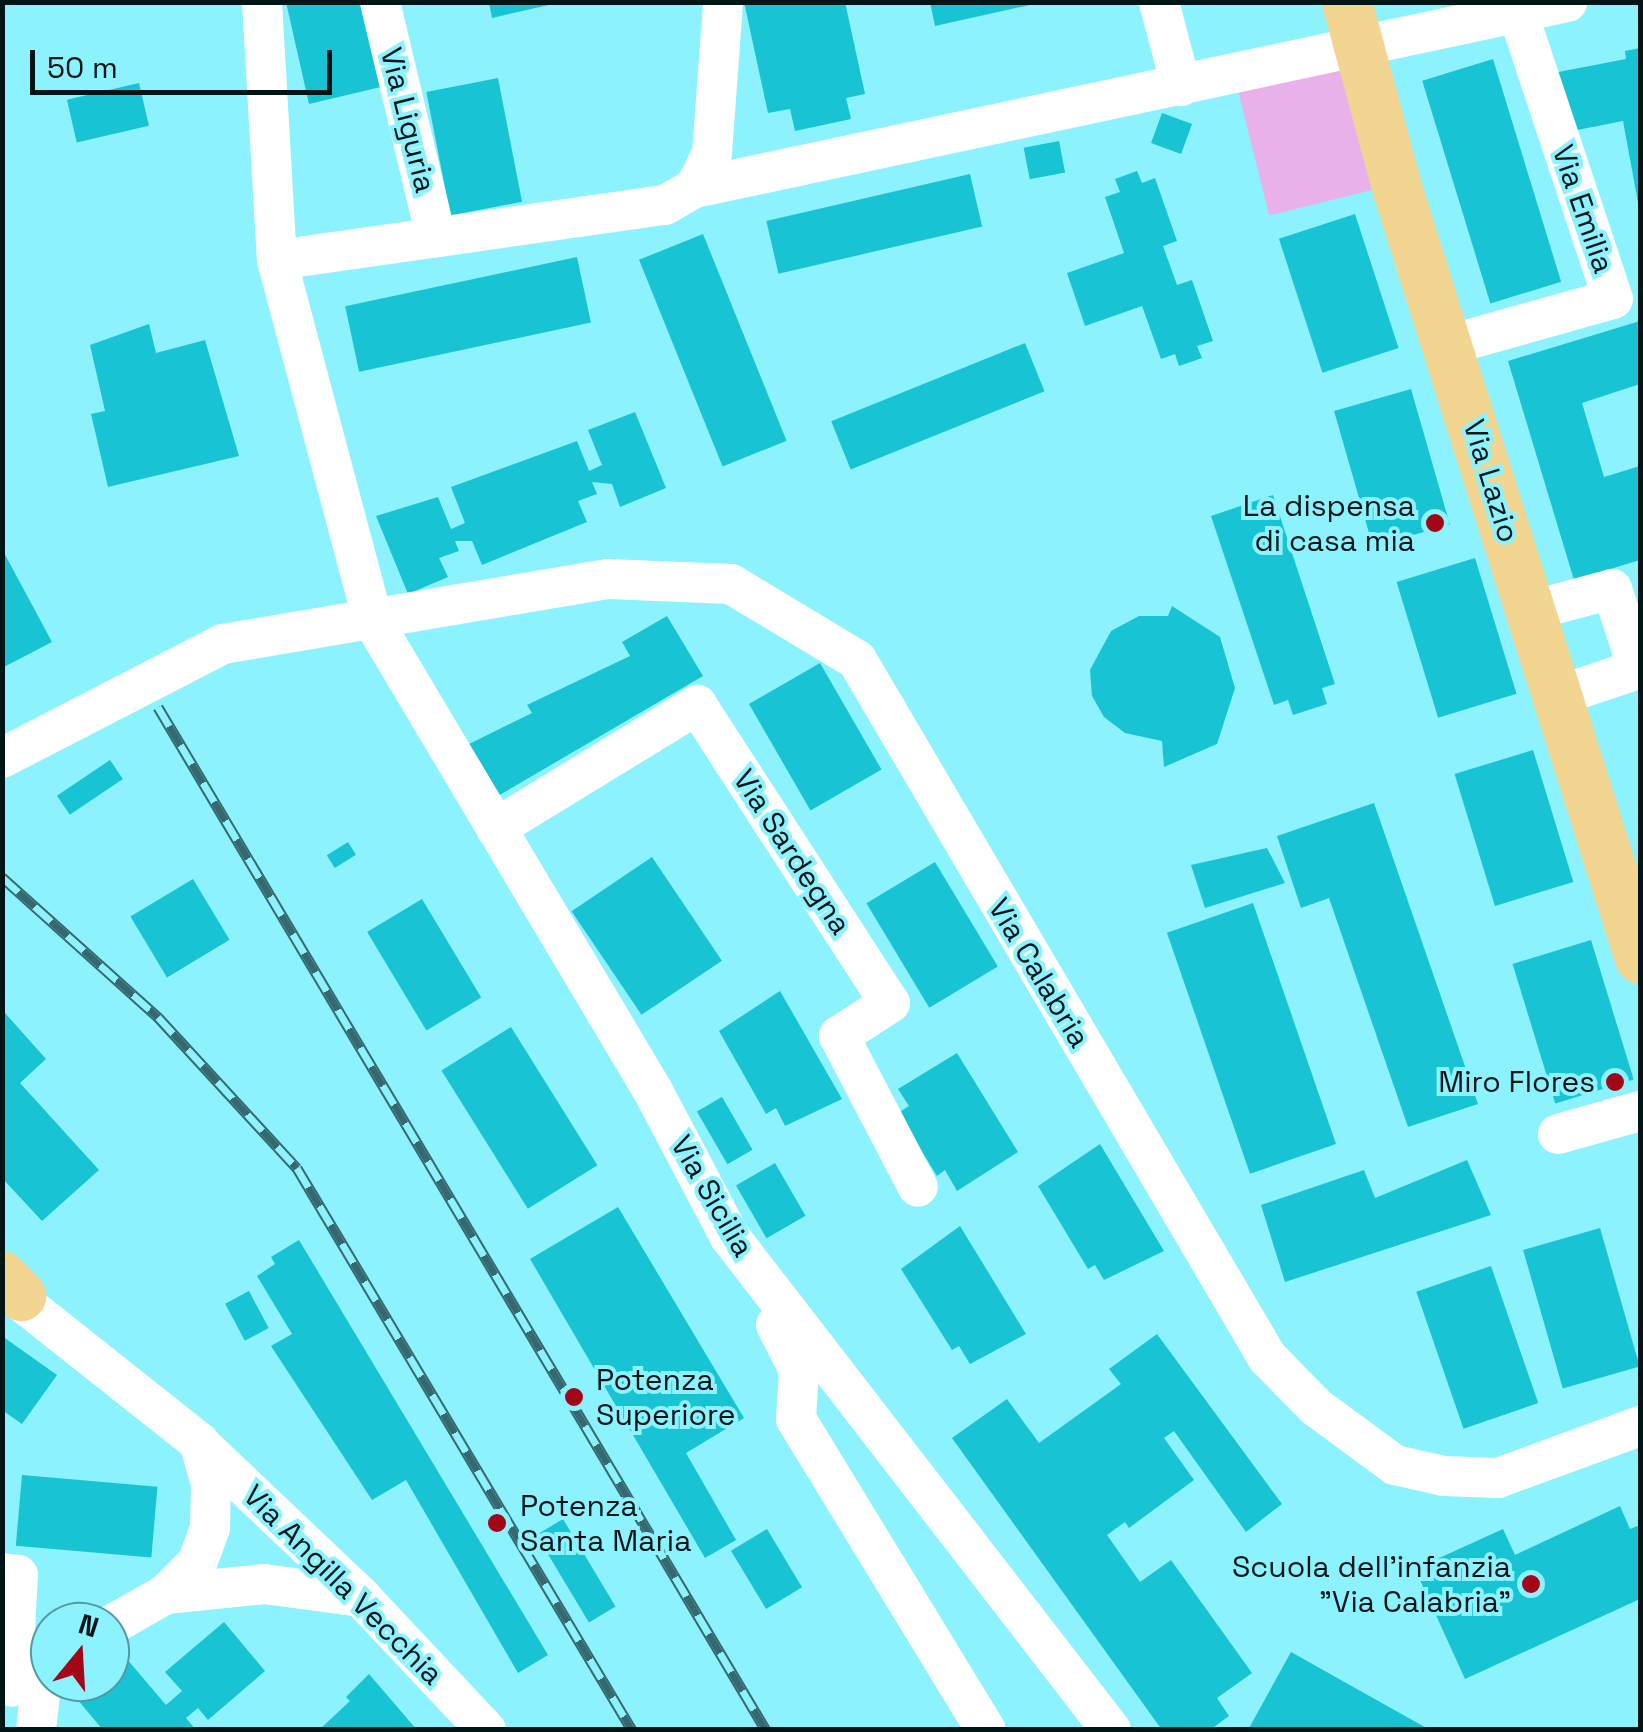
<!DOCTYPE html>
<style>
body{margin:0}
#map{position:relative;width:1643px;height:1732px;overflow:hidden;background:#8bf2fe;font-family:"Space Grotesk",sans-serif}
div>[style]{position:absolute}
.green>*{inset:0;background:#e8b1e9;transform-origin:0 0}
.building>*{inset:0;background:#18c3d3;transform-origin:0 0}
.minor>*{height:40px;margin:-20px;padding:0 20px;transform-origin:20px;border-radius:20px;background:#fff}
.major>*{height:50px;margin:-25px;padding:0 25px;transform-origin:25px;border-radius:25px;background:#f2d591}
.rail>*{height:11px;margin-top:-5.5px;transform-origin:0;background:repeating-linear-gradient(90deg,#8bf2fe 0 22px,#35696f 0 44px);box-sizing:border-box;border-block:2px solid #35696f}
.dots>*{width:28px;height:28px;translate:-50% -50%;box-sizing:border-box;border:5px solid #8bf2fe;border-radius:50%}
span{translate:-50% -50%;white-space:nowrap;text-align:center;line-height:1.15;-webkit-text-stroke:8px #8bf2fe;paint-order:stroke}
.street-label{font-size:30px;color:#011517}
.poi-label{font-size:30px;color:#011517}
.right{translate:-100% -50%;text-align:right}
.left{translate:0 -50%;text-align:left}
.frame{position:absolute;inset:0;border:5px solid #011517;pointer-events:none}
.north{position:absolute;left:30px;top:1602px;width:100px;height:100px;box-sizing:border-box;background:#8bf2fe;border:2px solid #549aa2;border-radius:50%;rotate:18deg;font-size:28px;font-weight:700;line-height:40px;text-align:center;color:#011517}
.north::after{content:'';display:block;margin:auto;width:35px;height:45px;background:#a20617;clip-path:polygon(50% 0,100% 100%,50% 72%,0 100%)}
.scale{position:absolute;left:30px;top:50px;width:302px;height:45px;box-sizing:border-box;border:5px solid #011517;border-top:0;padding-left:12px;font-size:30px;line-height:35px;white-space:nowrap;color:#011517;-webkit-text-stroke:8px #8bf2fe;paint-order:stroke}
</style>
<div id="map">
<div class="green">
<div style="left:1344px;top:65px;width:128px;height:109px;rotate:76deg"></div>
</div>
<div class="building">
<div style="clip-path:polygon(286px 2px,365px 2px,385px 86px,309px 104px)"></div>
<div style="clip-path:polygon(489px 2px,553px 2px,553px 4px,492px 18px)"></div>
<div style="clip-path:polygon(744px 2px,845px 2px,865px 94px,846px 98px,851px 119px,795px 131px,790px 109px,768px 113px)"></div>
<div style="clip-path:polygon(930px 2px,1034px 2px,1034px 4px,935px 26px)"></div>
<div style="clip-path:polygon(1640px 48px,1640px 208px,1639px 208px,1623px 121px,1567px 132px,1553px 73px,1626px 59px,1625px 51px)"></div>
<div style="left:1493px;top:59px;width:233px;height:74px;rotate:73deg"></div>
<div style="left:498px;top:78px;width:126px;height:73px;rotate:79deg"></div>
<div style="left:139px;top:83px;width:44px;height:74px;rotate:77deg"></div>
<div style="left:1162px;top:113px;width:32px;height:32px;rotate:20deg"></div>
<div style="left:1059px;top:141px;width:32px;height:36px;rotate:79deg"></div>
<div style="clip-path:polygon(1137px 171px,1142px 183px,1155px 178px,1177px 241px,1163px 246px,1177px 285px,1192px 280px,1213px 341px,1197px 346px,1202px 358px,1179px 366px,1175px 354px,1161px 359px,1142px 306px,1085px 326px,1067px 273px,1124px 253px,1105px 197px,1120px 192px,1115px 179px)"></div>
<div style="left:970px;top:174px;width:54px;height:209px;rotate:77deg"></div>
<div style="left:1355px;top:214px;width:141px;height:80px;rotate:72deg"></div>
<div style="left:703px;top:234px;width:223px;height:69px;rotate:68deg"></div>
<div style="left:577px;top:257px;width:67px;height:237px;rotate:78deg"></div>
<div style="clip-path:polygon(1640px 321px,1640px 384px,1582px 403px,1604px 477px,1640px 466px,1640px 560px,1574px 580px,1508px 361px)"></div>
<div style="clip-path:polygon(149px 324px,156px 353px,205px 340px,239px 456px,108px 487px,91px 414px,105px 411px,90px 345px)"></div>
<div style="left:1025px;top:343px;width:52px;height:209px;rotate:68deg"></div>
<div style="left:1411px;top:389px;width:141px;height:80px;rotate:74deg"></div>
<div style="clip-path:polygon(635px 412px,666px 488px,620px 507px,612px 484px,592px 482px,597px 494px,578px 501px,587px 522px,482px 565px,472px 541px,455px 541px,459px 551px,439px 558px,448px 577px,408px 594px,376px 516px,438px 497px,451px 529px,465px 523px,451px 487px,577px 441px,589px 471px,602px 465px,588px 430px)"></div>
<div style="clip-path:polygon(1273px 495px,1335px 684px,1322px 688px,1327px 704px,1293px 715px,1288px 700px,1274px 705px,1211px 516px)"></div>
<div style="clip-path:polygon(2px 549px,52px 642px,2px 668px)"></div>
<div style="left:1475px;top:558px;width:142px;height:82px;rotate:73deg"></div>
<div style="clip-path:polygon(1172px 606px,1220px 637px,1235px 688px,1217px 744px,1164px 767px,1162px 741px,1125px 733px,1104px 717px,1092px 696px,1090px 670px,1111px 631px,1139px 616px,1168px 616px)"></div>
<div style="clip-path:polygon(667px 616px,703px 676px,491px 800px,461px 748px,532px 713px,527px 705px,630px 656px,622px 642px)"></div>
<div style="left:820px;top:663px;width:123px;height:82px;rotate:60deg"></div>
<div style="left:1533px;top:750px;width:138px;height:82px;rotate:73deg"></div>
<div style="left:110px;top:760px;width:23px;height:64px;rotate:56deg"></div>
<div style="clip-path:polygon(1374px 803px,1478px 1104px,1408px 1127px,1329px 898px,1301px 908px,1277px 836px)"></div>
<div style="left:348px;top:842px;width:15px;height:25px;rotate:58deg"></div>
<div style="clip-path:polygon(1267px 848px,1285px 883px,1205px 908px,1191px 865px)"></div>
<div style="left:652px;top:857px;width:125px;height:97px;rotate:56deg"></div>
<div style="left:935px;top:862px;width:122px;height:80px;rotate:59deg"></div>
<div style="left:193px;top:879px;width:71px;height:73px;rotate:59deg"></div>
<div style="left:422px;top:899px;width:115px;height:64px;rotate:59deg"></div>
<div style="left:1253px;top:903px;width:255px;height:91px;rotate:71deg"></div>
<div style="left:1591px;top:940px;width:146px;height:82px;rotate:73deg"></div>
<div style="clip-path:polygon(780px 991px,842px 1099px,785px 1126px,776px 1108px,766px 1114px,719px 1031px)"></div>
<div style="clip-path:polygon(5px 1013px,46px 1059px,20px 1083px,99px 1170px,42px 1221px,2px 1178px)"></div>
<div style="left:511px;top:1027px;width:163px;height:82px;rotate:58deg"></div>
<div style="clip-path:polygon(957px 1053px,1018px 1152px,957px 1191px,945px 1170px,937px 1176px,898px 1113px,909px 1106px,898px 1089px)"></div>
<div style="left:722px;top:1097px;width:61px;height:29px;rotate:60deg"></div>
<div style="clip-path:polygon(1100px 1144px,1164px 1251px,1104px 1280px,1095px 1265px,1088px 1269px,1038px 1186px)"></div>
<div style="clip-path:polygon(1467px 1160px,1491px 1215px,1285px 1282px,1261px 1205px,1364px 1170px,1375px 1198px)"></div>
<div style="left:775px;top:1163px;width:61px;height:45px;rotate:60deg"></div>
<div style="clip-path:polygon(618px 1207px,744px 1418px,686px 1453px,736px 1540px,705px 1558px,530px 1259px)"></div>
<div style="clip-path:polygon(960px 1226px,1026px 1334px,970px 1364px,959px 1346px,952px 1350px,901px 1269px)"></div>
<div style="left:1600px;top:1228px;width:144px;height:80px;rotate:74deg"></div>
<div style="clip-path:polygon(299px 1240px,548px 1655px,518px 1673px,406px 1480px,372px 1500px,271px 1346px,292px 1334px,257px 1276px,275px 1264px,271px 1257px)"></div>
<div style="left:1491px;top:1266px;width:145px;height:79px;rotate:71deg"></div>
<div style="left:249px;top:1291px;width:42px;height:27px;rotate:62deg"></div>
<div style="clip-path:polygon(1157px 1334px,1282px 1504px,1246px 1532px,1174px 1431px,1164px 1438px,1194px 1480px,1129px 1528px,1125px 1522px,1107px 1535px,1140px 1582px,1171px 1560px,1252px 1673px,1217px 1698px,1229px 1716px,1210px 1730px,1162px 1730px,952px 1438px,1007px 1399px,1039px 1443px,1121px 1384px,1109px 1369px)"></div>
<div style="clip-path:polygon(2px 1336px,57px 1375px,22px 1424px,2px 1410px)"></div>
<div style="left:22px;top:1475px;width:136px;height:71px;rotate:5deg"></div>
<div style="clip-path:polygon(1620px 1506px,1630px 1529px,1640px 1525px,1640px 1599px,1465px 1679px,1415px 1569px,1503px 1529px,1515px 1555px)"></div>
<div style="left:563px;top:1519px;width:102px;height:31px;rotate:59deg"></div>
<div style="left:767px;top:1529px;width:68px;height:42px;rotate:59deg"></div>
<div style="clip-path:polygon(224px 1622px,265px 1671px,208px 1720px,198px 1708px,186px 1718px,196px 1730px,103px 1730px,77px 1699px,97px 1682px,110px 1682px,110px 1671px,126px 1658px,166px 1705px,182px 1691px,165px 1672px)"></div>
<div style="clip-path:polygon(1291px 1652px,1430px 1730px,1248px 1730px)"></div>
<div style="clip-path:polygon(369px 1674px,417px 1730px,319px 1730px,350px 1701px,346px 1697px)"></div>
</div>
<div class="minor">
<div style="left:262px;top:2px;width:258px;rotate:86.7deg"></div>
<div style="left:277px;top:260px;width:374px;rotate:75.1deg"></div>
<div style="left:373px;top:621px;width:547px;rotate:59.22deg"></div>
<div style="left:653px;top:1091px;width:165px;rotate:62.2deg"></div>
<div style="left:730px;top:1237px;width:623px;rotate:52.3deg"></div>
<div style="left:380px;top:2px;width:242px;rotate:76.6deg"></div>
<div style="left:1159px;top:2px;width:87px;rotate:75.3deg"></div>
<div style="left:695px;top:188px;width:892px;rotate:-12.04deg"></div>
<div style="left:277px;top:260px;width:392px;rotate:-8.1deg"></div>
<div style="left:665px;top:205px;width:34px;rotate:-30deg"></div>
<div style="left:695px;top:188px;width:39px;rotate:-64deg"></div>
<div style="left:712px;top:153px;width:151px;rotate:-85.8deg"></div>
<div style="left:1449px;top:345px;width:170px;rotate:-15.7deg"></div>
<div style="left:1613px;top:299px;width:301px;rotate:-108.4deg"></div>
<div style="left:1530px;top:611px;width:85px;rotate:-15deg"></div>
<div style="left:1612px;top:589px;width:84px;rotate:72deg"></div>
<div style="left:1638px;top:669px;width:88px;rotate:161.4deg"></div>
<div style="left:2px;top:758px;width:249px;rotate:-27.3deg"></div>
<div style="left:223px;top:644px;width:390px;rotate:-9.6deg"></div>
<div style="left:608px;top:579px;width:123px;rotate:2.3deg"></div>
<div style="left:731px;top:584px;width:147px;rotate:31.1deg"></div>
<div style="left:857px;top:660px;width:809px;rotate:59.53deg"></div>
<div style="left:1267px;top:1357px;width:70px;rotate:45.6deg"></div>
<div style="left:1316px;top:1407px;width:98px;rotate:36.3deg"></div>
<div style="left:1395px;top:1465px;width:50px;rotate:12.7deg"></div>
<div style="left:1444px;top:1476px;width:54px;rotate:2.1deg"></div>
<div style="left:1498px;top:1478px;width:151px;rotate:-20.1deg"></div>
<div style="left:496px;top:828px;width:236px;rotate:-31.5deg"></div>
<div style="left:697px;top:705px;width:355px;rotate:57.1deg"></div>
<div style="left:890px;top:1003px;width:61px;rotate:147.1deg"></div>
<div style="left:839px;top:1036px;width:170px;rotate:62.4deg"></div>
<div style="left:1558px;top:1134px;width:85px;rotate:-15.7deg"></div>
<div style="left:2px;top:1286px;width:251px;rotate:38.4deg"></div>
<div style="left:199px;top:1442px;width:44px;rotate:74.1deg"></div>
<div style="left:211px;top:1484px;width:44px;rotate:91.3deg"></div>
<div style="left:210px;top:1528px;width:37px;rotate:110deg"></div>
<div style="left:197px;top:1563px;width:44px;rotate:135deg"></div>
<div style="left:166px;top:1594px;width:64px;rotate:150.3deg"></div>
<div style="left:776px;top:1325px;width:51px;rotate:62.9deg"></div>
<div style="left:799px;top:1370px;width:49px;rotate:93.5deg"></div>
<div style="left:796px;top:1419px;width:364px;rotate:58.6deg"></div>
<div style="left:201px;top:1445px;width:221px;rotate:43.5deg"></div>
<div style="left:361px;top:1597px;width:183px;rotate:46.8deg"></div>
<div style="left:2px;top:1573px;width:16px;rotate:7deg"></div>
<div style="left:18px;top:1575px;width:112px;rotate:93.1deg"></div>
<div style="left:166px;top:1594px;width:99px;rotate:-5.8deg"></div>
<div style="left:264px;top:1584px;width:98px;rotate:7.6deg"></div>
<div style="left:36px;top:1730px;width:62px;rotate:-83.6deg"></div>
</div>
<div class="major">
<div style="left:1347px;top:2px;width:196px;rotate:74.9deg"></div>
<div style="left:1398px;top:191px;width:805px;rotate:72.51deg"></div>
<div style="left:2px;top:1276px;width:28px;rotate:46deg"></div>
</div>
<div class="rail">
<div style="left:158px;top:707px;width:1190px;rotate:59.28deg"></div>
<div style="left:2px;top:877px;width:210px;rotate:41.9deg"></div>
<div style="left:158px;top:1017px;width:205px;rotate:47.4deg"></div>
<div style="left:297px;top:1168px;width:654px;rotate:59.2deg"></div>
</div>
<div class="dots">
<div style="left:1435px;top:523px;background:#a20617"></div>
<div style="left:1615px;top:1082px;background:#a20617"></div>
<div style="left:574px;top:1397px;background:#a20617"></div>
<div style="left:497px;top:1523px;background:#a20617"></div>
<div style="left:1531px;top:1584px;background:#a20617"></div>
</div>
<div class="street-label">
<span style="left:408px;top:120px;rotate:76deg">Via Liguria</span>
<span style="left:1583px;top:209px;rotate:71deg">Via Emilia</span>
<span style="left:1491px;top:481px;rotate:73deg">Via Lazio</span>
<span style="left:792px;top:852px;rotate:57deg">Via Sardegna</span>
<span style="left:1039px;top:973px;rotate:59deg">Via Calabria</span>
<span style="left:712px;top:1196px;rotate:60deg">Via Sicilia</span>
<span style="left:343px;top:1585px;rotate:45deg">Via Angilla Vecchia</span>
</div>
<div class="poi-label">
<span class="right" style="left:1415px;top:523px">La dispensa<br>di casa mia</span>
<span class="right" style="left:1595px;top:1082px">Miro Flores</span>
<span class="left" style="left:596px;top:1397px">Potenza<br>Superiore</span>
<span class="left" style="left:520px;top:1523px">Potenza<br>Santa Maria</span>
<span class="right" style="left:1511px;top:1584px">Scuola dell'infanzia<br>"Via Calabria"</span>
</div>
<div class="frame"></div>
<div class="north">N</div>
<div class="scale">50 m</div>
</div>
